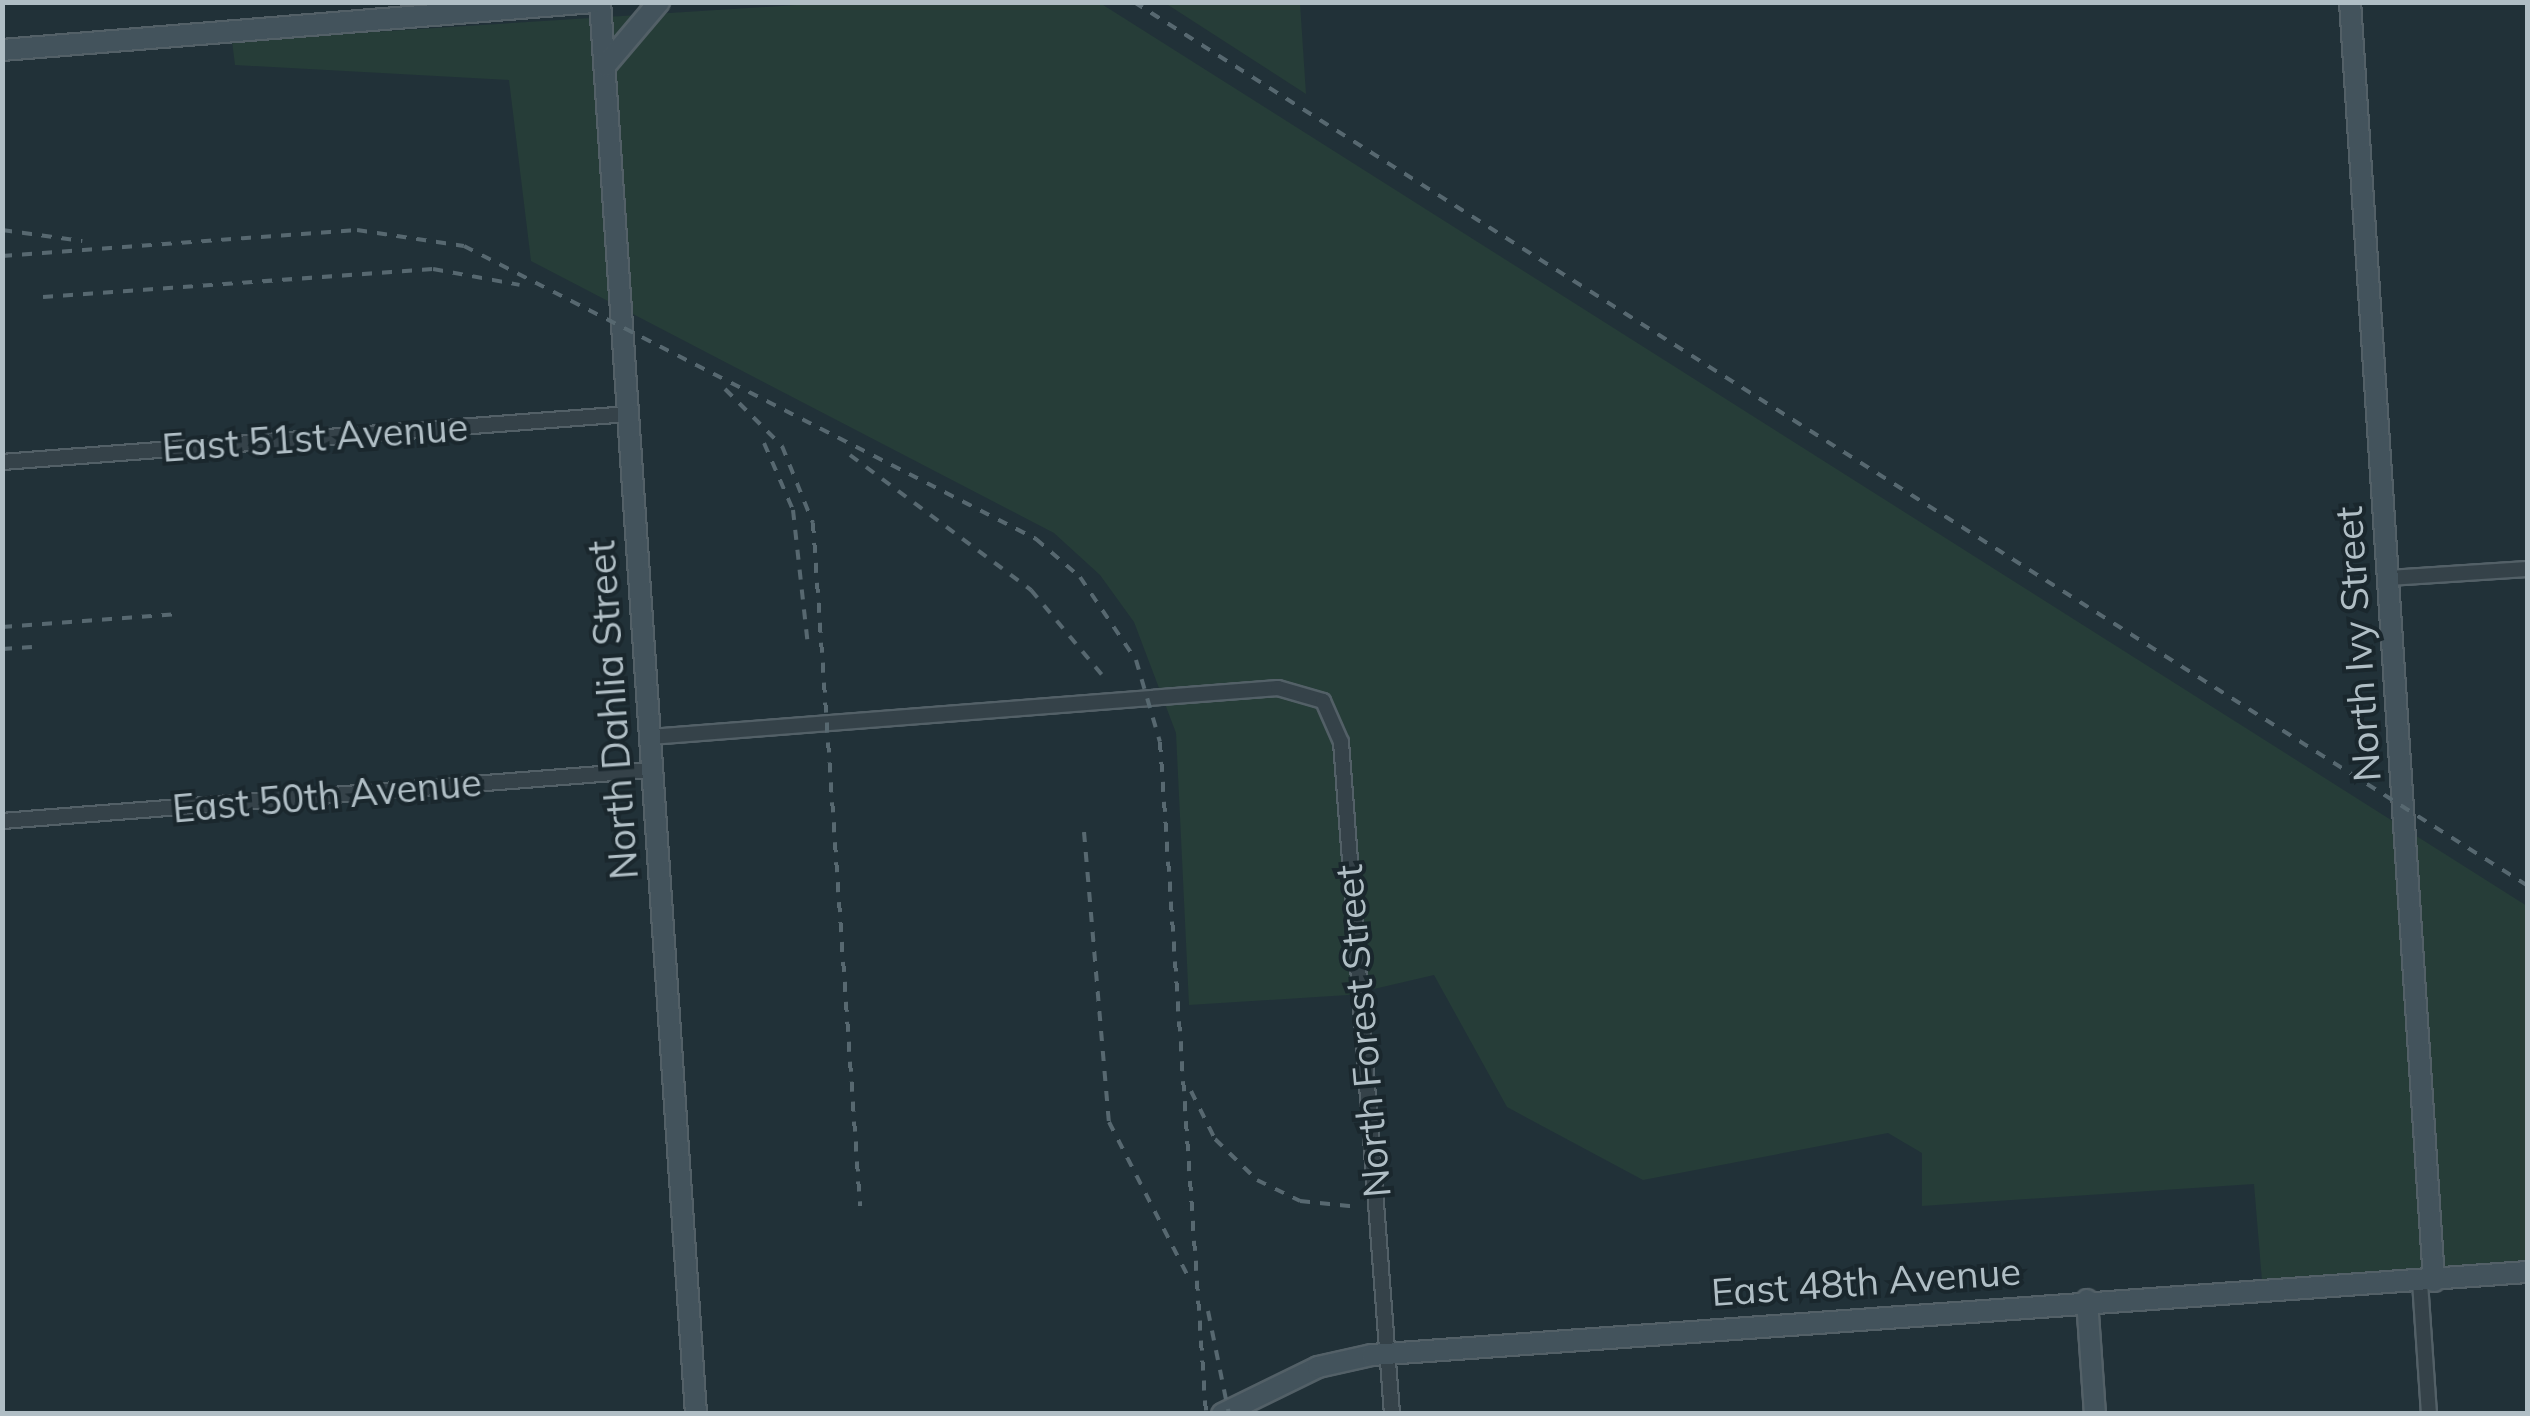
<!DOCTYPE html>
<style>
body{margin:0}
#map{position:relative;width:2530px;height:1416px;overflow:hidden;background:#213138;font-family:Mulish,sans-serif}
div>[style]{position:absolute}
.green>*{inset:0;background:#263d38}
.roads{filter:drop-shadow(2px 0 #536067) drop-shadow(-2px 0 #536067) drop-shadow(0 2px #536067) drop-shadow(0 -2px #536067)}
.street>*{height:14px;margin:-7px;padding:0 7px;transform-origin:7px;border-radius:7px;background:#354249}
.secondary>*{height:20px;margin:-10px;padding:0 10px;transform-origin:10px;border-radius:10px;background:#43535c}
.rail>*{height:4px;margin-top:-2px;transform-origin:0;background:repeating-linear-gradient(90deg,#576870 0 10px,transparent 0 20px)}
span{translate:-50% -50%;white-space:nowrap;text-align:center;line-height:1.15;-webkit-text-stroke:8px #1a272d;paint-order:stroke}
.street-label{font-size:38px;color:#b0bec5}
.frame{position:absolute;inset:0;border:5px solid #b0bec5;pointer-events:none}
</style>
<div id="map">
<div class="green">
<div style="clip-path:polygon(827px 3px,1100px 3px,2527px 906px,2527px 1262px,2262px 1281px,2254px 1184px,1922px 1206px,1922px 1153px,1888px 1133px,1643px 1180px,1507px 1107px,1434px 975px,1348px 995px,1189px 1005px,1176px 733px,1134px 622px,1100px 575px,1054px 533px,531px 261px,509px 80px,235px 65px,232px 41px)"></div>
<div style="clip-path:polygon(1165px 3px,1300px 3px,1306px 94px)"></div>
</div>
<div class="roads">
<div class="street">
<div style="left:2px;top:462px;width:628px;rotate:-4.38deg"></div>
<div style="left:2388px;top:578px;width:140px;rotate:-3.7deg"></div>
<div style="left:650px;top:737px;width:630px;rotate:-4.46deg"></div>
<div style="left:1278px;top:688px;width:47px;rotate:16.1deg"></div>
<div style="left:1323px;top:701px;width:45px;rotate:66.3deg"></div>
<div style="left:1341px;top:742px;width:674px;rotate:85.66deg"></div>
<div style="left:2px;top:821px;width:652px;rotate:-4.49deg"></div>
<div style="left:2420px;top:1282px;width:132px;rotate:86.1deg"></div>
</div>
<div class="secondary">
<div style="left:600px;top:2px;width:1415px;rotate:86.11deg"></div>
<div style="left:2350px;top:2px;width:1282px;rotate:86.24deg"></div>
<div style="left:2px;top:50px;width:593px;rotate:-4.64deg"></div>
<div style="left:605px;top:66px;width:84px;rotate:-49.8deg"></div>
<div style="left:2087px;top:1300px;width:114px;rotate:86deg"></div>
<div style="left:1222px;top:1414px;width:107px;rotate:-26.1deg"></div>
<div style="left:1318px;top:1367px;width:55px;rotate:-12.5deg"></div>
<div style="left:1372px;top:1355px;width:1159px;rotate:-4.11deg"></div>
</div>
</div>
<div class="rail">
<div style="left:1134px;top:2px;width:1651px;rotate:32.38deg"></div>
<div style="left:2px;top:230px;width:81px;rotate:7.8deg"></div>
<div style="left:2px;top:256px;width:356px;rotate:-4.2deg"></div>
<div style="left:357px;top:230px;width:108px;rotate:8.5deg"></div>
<div style="left:464px;top:246px;width:643px;rotate:27.12deg"></div>
<div style="left:1036px;top:539px;width:58px;rotate:40.8deg"></div>
<div style="left:1080px;top:577px;width:100px;rotate:56deg"></div>
<div style="left:1136px;top:660px;width:85px;rotate:73.7deg"></div>
<div style="left:1160px;top:742px;width:674px;rotate:86.08deg"></div>
<div style="left:43px;top:297px;width:391px;rotate:-4.1deg"></div>
<div style="left:433px;top:269px;width:88px;rotate:10.4deg"></div>
<div style="left:725px;top:389px;width:81px;rotate:45deg"></div>
<div style="left:782px;top:446px;width:83px;rotate:68.1deg"></div>
<div style="left:813px;top:523px;width:685px;rotate:86.06deg"></div>
<div style="left:764px;top:443px;width:73px;rotate:66.6deg"></div>
<div style="left:793px;top:510px;width:137px;rotate:83.7deg"></div>
<div style="left:850px;top:455px;width:226px;rotate:36.7deg"></div>
<div style="left:1031px;top:590px;width:119px;rotate:50.1deg"></div>
<div style="left:2px;top:627px;width:177px;rotate:-4.2deg"></div>
<div style="left:2px;top:649px;width:30px;rotate:-4deg"></div>
<div style="left:1084px;top:832px;width:291px;rotate:85.1deg"></div>
<div style="left:1109px;top:1122px;width:178px;rotate:62.9deg"></div>
<div style="left:1191px;top:1091px;width:54px;rotate:63.4deg"></div>
<div style="left:1215px;top:1139px;width:59px;rotate:44.3deg"></div>
<div style="left:1257px;top:1180px;width:48px;rotate:26deg"></div>
<div style="left:1300px;top:1201px;width:59px;rotate:5.8deg"></div>
<div style="left:1208px;top:1311px;width:105px;rotate:78.5deg"></div>
</div>
<div class="street-label">
<span style="left:315px;top:438px;rotate:-4deg">East 51st Avenue</span>
<span style="left:2358px;top:644px;rotate:-94deg">North Ivy Street</span>
<span style="left:613px;top:710px;rotate:-94deg">North Dahlia Street</span>
<span style="left:327px;top:796px;rotate:-5deg">East 50th Avenue</span>
<span style="left:1363px;top:1031px;rotate:-95deg">North Forest Street</span>
<span style="left:1866px;top:1282px;rotate:-4deg">East 48th Avenue</span>
</div>
<div class="frame"></div>
</div>
